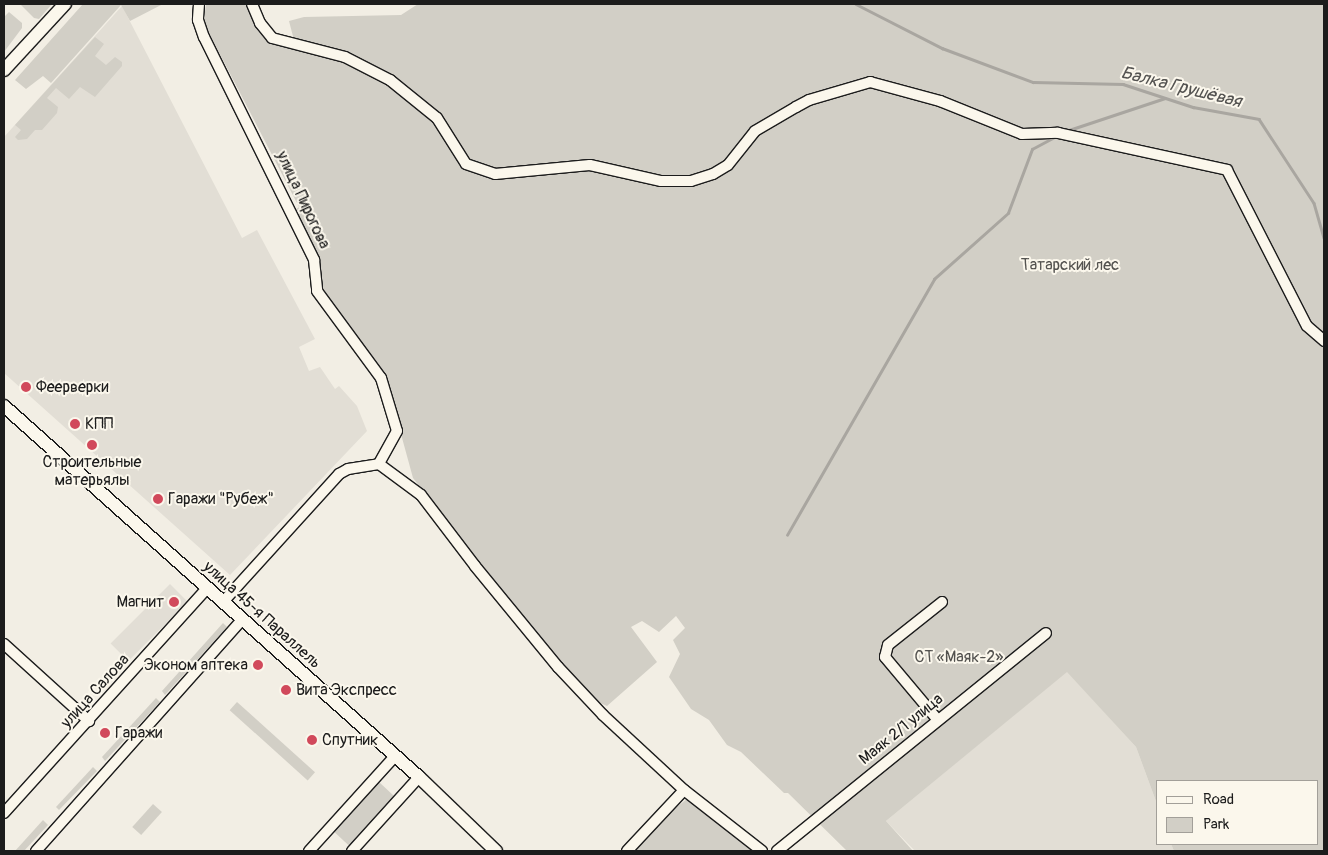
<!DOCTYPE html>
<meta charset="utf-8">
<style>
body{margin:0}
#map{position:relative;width:1328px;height:855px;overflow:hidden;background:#f2eee4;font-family:Pangolin,sans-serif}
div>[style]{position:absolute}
.built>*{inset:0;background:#e2ded5;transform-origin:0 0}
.green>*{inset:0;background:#d2cfc6;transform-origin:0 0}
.stream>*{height:2.5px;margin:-1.25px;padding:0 1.25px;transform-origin:1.25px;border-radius:1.25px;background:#a9a6a0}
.roads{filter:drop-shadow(1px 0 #1c1c1c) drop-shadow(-1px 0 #1c1c1c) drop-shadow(0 1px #1c1c1c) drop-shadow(0 -1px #1c1c1c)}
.minor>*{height:10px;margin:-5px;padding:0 5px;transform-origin:5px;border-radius:5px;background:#fbf7ec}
.major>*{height:12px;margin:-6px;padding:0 6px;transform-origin:6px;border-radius:6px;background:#fbf7ec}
.dots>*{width:14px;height:14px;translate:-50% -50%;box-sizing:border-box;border:2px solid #fbf7ec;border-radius:50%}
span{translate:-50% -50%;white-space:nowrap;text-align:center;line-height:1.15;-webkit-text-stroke:4px #fbf7ec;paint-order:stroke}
.street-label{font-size:16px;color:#1c1c1c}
.park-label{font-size:16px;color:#53524f}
.poi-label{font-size:16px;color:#1c1c1c}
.left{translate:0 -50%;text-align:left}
.right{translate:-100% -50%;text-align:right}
.water-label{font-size:18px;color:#545351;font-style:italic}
.frame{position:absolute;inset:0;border:5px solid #1c1c1c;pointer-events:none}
.legend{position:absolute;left:1156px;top:780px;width:162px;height:65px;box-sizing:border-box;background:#fbf7ec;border:1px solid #a29f99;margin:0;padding:6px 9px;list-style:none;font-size:15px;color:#1c1c1c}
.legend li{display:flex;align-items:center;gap:10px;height:25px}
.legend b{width:25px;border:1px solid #a29f99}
</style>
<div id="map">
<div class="built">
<div style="clip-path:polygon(122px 6px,242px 238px,257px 230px,315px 339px,299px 347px,309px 371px,320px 367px,335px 389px,339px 386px,357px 406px,367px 431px,230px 575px,4px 373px,4px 137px)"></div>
<div style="left:170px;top:584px;width:25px;height:84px;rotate:45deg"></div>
<div style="clip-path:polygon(1067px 671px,1136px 747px,1157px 804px,1157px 844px,1171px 844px,1174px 851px,915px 851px,886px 821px)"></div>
</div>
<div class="green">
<div style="clip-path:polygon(20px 4px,52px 4px,39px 19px,34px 18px)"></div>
<div style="clip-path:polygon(83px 4px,163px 4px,130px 21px,121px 5px,51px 83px,43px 76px,26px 89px,15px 80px)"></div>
<div style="clip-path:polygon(206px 4px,246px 4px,257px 30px,265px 39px,275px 45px,296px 48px,289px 21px,304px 17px,401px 15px,418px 4px,1324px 4px,1324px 851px,1174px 851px,1171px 844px,1317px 844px,1317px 781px,1157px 781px,1157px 804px,1136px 747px,1067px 672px,886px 821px,913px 851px,847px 851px,788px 793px,784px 793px,741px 752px,727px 745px,709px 720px,691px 709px,669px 677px,680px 654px,673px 640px,685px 628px,676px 616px,659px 632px,642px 621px,631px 627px,657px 662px,607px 706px,598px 702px,561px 664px,413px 478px,384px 372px,329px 300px,322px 285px,320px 261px,295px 210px,299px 207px,209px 33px,204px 20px)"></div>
<div style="clip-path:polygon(9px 12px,22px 23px,22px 28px,4px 52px,4px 17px)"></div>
<div style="clip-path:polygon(95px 37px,104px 44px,95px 56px,106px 65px,115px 57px,122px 62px,122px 66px,95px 97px,80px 87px,69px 99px,56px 88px,47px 98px,58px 107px,57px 113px,42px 130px,35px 130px,27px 139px,18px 140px,15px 137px,21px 130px,15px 125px)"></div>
<div style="clip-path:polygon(223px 623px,227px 627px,165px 695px,162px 691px)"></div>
<div style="clip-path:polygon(156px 698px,160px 702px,105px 761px,102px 757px)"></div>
<div style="left:237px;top:702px;width:105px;height:11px;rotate:42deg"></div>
<div style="clip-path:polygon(93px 767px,97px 771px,59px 810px,56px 807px)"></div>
<div style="left:379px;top:782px;width:22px;height:67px;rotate:43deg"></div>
<div style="clip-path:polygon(687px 799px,697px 806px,752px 851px,634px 851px,665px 816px)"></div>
<div style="left:153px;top:804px;width:12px;height:31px;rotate:42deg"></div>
<div style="clip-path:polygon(43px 820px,48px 825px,24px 851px,15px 851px)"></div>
</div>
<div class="stream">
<div style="left:856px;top:4px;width:97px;rotate:27.1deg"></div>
<div style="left:942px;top:48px;width:97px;rotate:20.5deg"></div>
<div style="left:1033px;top:82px;width:90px;rotate:1.3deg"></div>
<div style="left:1123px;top:84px;width:74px;rotate:18.2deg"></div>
<div style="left:1193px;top:107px;width:67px;rotate:10.3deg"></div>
<div style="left:1259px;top:119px;width:100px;rotate:56.8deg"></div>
<div style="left:1314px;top:203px;width:36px;rotate:74deg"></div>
<div style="left:1066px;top:131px;width:104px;rotate:-18.4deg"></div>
<div style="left:787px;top:535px;width:295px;rotate:-60.1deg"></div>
<div style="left:934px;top:279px;width:99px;rotate:-41.7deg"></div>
<div style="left:1008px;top:213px;width:68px;rotate:-69.4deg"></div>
<div style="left:1032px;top:149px;width:26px;rotate:-28deg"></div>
</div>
<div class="roads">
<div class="minor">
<div style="left:199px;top:4px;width:16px;rotate:94deg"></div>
<div style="left:198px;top:20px;width:18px;rotate:71deg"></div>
<div style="left:204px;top:37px;width:249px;rotate:63.7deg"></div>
<div style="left:314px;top:260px;width:31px;rotate:84deg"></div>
<div style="left:317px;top:291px;width:108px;rotate:53.7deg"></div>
<div style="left:381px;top:378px;width:55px;rotate:73.2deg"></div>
<div style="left:397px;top:431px;width:38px;rotate:119deg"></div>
<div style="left:252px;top:4px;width:21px;rotate:67deg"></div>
<div style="left:260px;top:23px;width:19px;rotate:51deg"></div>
<div style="left:272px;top:38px;width:75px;rotate:14.6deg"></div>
<div style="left:345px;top:57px;width:51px;rotate:27.1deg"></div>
<div style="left:390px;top:80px;width:60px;rotate:39deg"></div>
<div style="left:437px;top:118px;width:54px;rotate:57.8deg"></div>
<div style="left:466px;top:164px;width:31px;rotate:19deg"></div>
<div style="left:495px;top:174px;width:95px;rotate:-5.4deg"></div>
<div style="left:590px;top:165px;width:73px;rotate:12.7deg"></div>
<div style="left:661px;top:181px;width:30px"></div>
<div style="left:691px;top:181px;width:23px;rotate:-18deg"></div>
<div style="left:713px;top:174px;width:17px;rotate:-31deg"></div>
<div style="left:728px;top:165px;width:43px;rotate:-51.5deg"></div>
<div style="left:755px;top:131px;width:48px;rotate:-30.3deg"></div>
<div style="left:796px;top:107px;width:15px;rotate:-28deg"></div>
<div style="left:809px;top:100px;width:64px;rotate:-16.4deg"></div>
<div style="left:870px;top:82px;width:73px;rotate:15.2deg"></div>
<div style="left:940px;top:101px;width:88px;rotate:21.9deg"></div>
<div style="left:1022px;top:134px;width:36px;rotate:-2deg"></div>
<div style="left:1058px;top:133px;width:173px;rotate:12.3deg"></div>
<div style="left:1227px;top:170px;width:175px;rotate:62.9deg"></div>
<div style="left:1307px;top:326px;width:23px;rotate:41deg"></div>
<div style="left:223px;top:602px;width:173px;rotate:-47.8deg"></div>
<div style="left:339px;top:474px;width:10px;rotate:-29deg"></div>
<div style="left:348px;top:469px;width:31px;rotate:-9deg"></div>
<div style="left:379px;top:464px;width:52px;rotate:36.4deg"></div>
<div style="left:421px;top:495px;width:89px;rotate:52.7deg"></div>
<div style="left:475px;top:566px;width:131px;rotate:50.6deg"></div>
<div style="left:558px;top:667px;width:66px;rotate:46.8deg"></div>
<div style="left:603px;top:715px;width:110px;rotate:42.8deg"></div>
<div style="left:684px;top:790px;width:99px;rotate:38deg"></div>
<div style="left:4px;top:644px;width:115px;rotate:42.2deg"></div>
<div style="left:937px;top:719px;width:81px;rotate:-130deg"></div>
<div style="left:885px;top:657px;width:12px;rotate:-76deg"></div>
<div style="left:888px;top:645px;width:69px;rotate:-38.5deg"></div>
<div style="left:4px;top:813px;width:303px;rotate:-47.9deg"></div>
<div style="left:36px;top:851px;width:310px;rotate:-48.3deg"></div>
<div style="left:309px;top:851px;width:128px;rotate:-47.8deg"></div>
<div style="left:352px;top:851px;width:100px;rotate:-47.8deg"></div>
<div style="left:627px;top:851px;width:83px;rotate:-46.9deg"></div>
<div style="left:777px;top:851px;width:346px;rotate:-39deg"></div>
</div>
<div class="major">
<div style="left:4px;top:70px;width:90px;rotate:-47.3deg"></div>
<div style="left:4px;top:406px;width:557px;rotate:41.8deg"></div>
<div style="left:419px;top:777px;width:107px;rotate:43.9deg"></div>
</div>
</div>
<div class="dots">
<div style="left:26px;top:387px;background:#d1495b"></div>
<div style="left:75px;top:424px;background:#d1495b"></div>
<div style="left:92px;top:445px;background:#d1495b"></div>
<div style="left:158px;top:499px;background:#d1495b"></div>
<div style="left:174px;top:602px;background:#d1495b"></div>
<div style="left:258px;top:665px;background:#d1495b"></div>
<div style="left:286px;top:690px;background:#d1495b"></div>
<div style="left:105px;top:733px;background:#d1495b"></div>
<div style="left:312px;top:740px;background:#d1495b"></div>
</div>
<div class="street-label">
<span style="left:303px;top:200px;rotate:65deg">улица Пирогова</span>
<span style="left:262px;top:615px;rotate:42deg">улица 45-я Параллель</span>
<span style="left:95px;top:691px;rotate:-48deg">улица Салова</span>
<span style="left:901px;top:729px;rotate:-39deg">Маяк 2/1 улица</span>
</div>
<div class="park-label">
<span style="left:1070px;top:265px">Татарский лес</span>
<span style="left:959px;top:657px">СТ «Маяк-2»</span>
</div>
<div class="poi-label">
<span class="left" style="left:36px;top:387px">Феерверки</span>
<span class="left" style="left:85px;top:424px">КПП</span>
<span style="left:92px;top:471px">Строительные<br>матерьялы</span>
<span class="left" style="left:168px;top:499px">Гаражи "Рубеж"</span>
<span class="right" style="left:164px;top:602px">Магнит</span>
<span class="right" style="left:248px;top:665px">Эконом аптека</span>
<span class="left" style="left:296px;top:690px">Вита Экспресс</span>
<span class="left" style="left:115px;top:733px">Гаражи</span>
<span class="left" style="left:322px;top:740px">Спутник</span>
</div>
<div class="water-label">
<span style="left:1181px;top:88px;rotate:14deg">Балка Грушёвая</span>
</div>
<div class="frame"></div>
<ul class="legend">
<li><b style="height:6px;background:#fbf7ec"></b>Road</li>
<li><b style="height:14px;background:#d2cfc6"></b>Park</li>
</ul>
</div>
